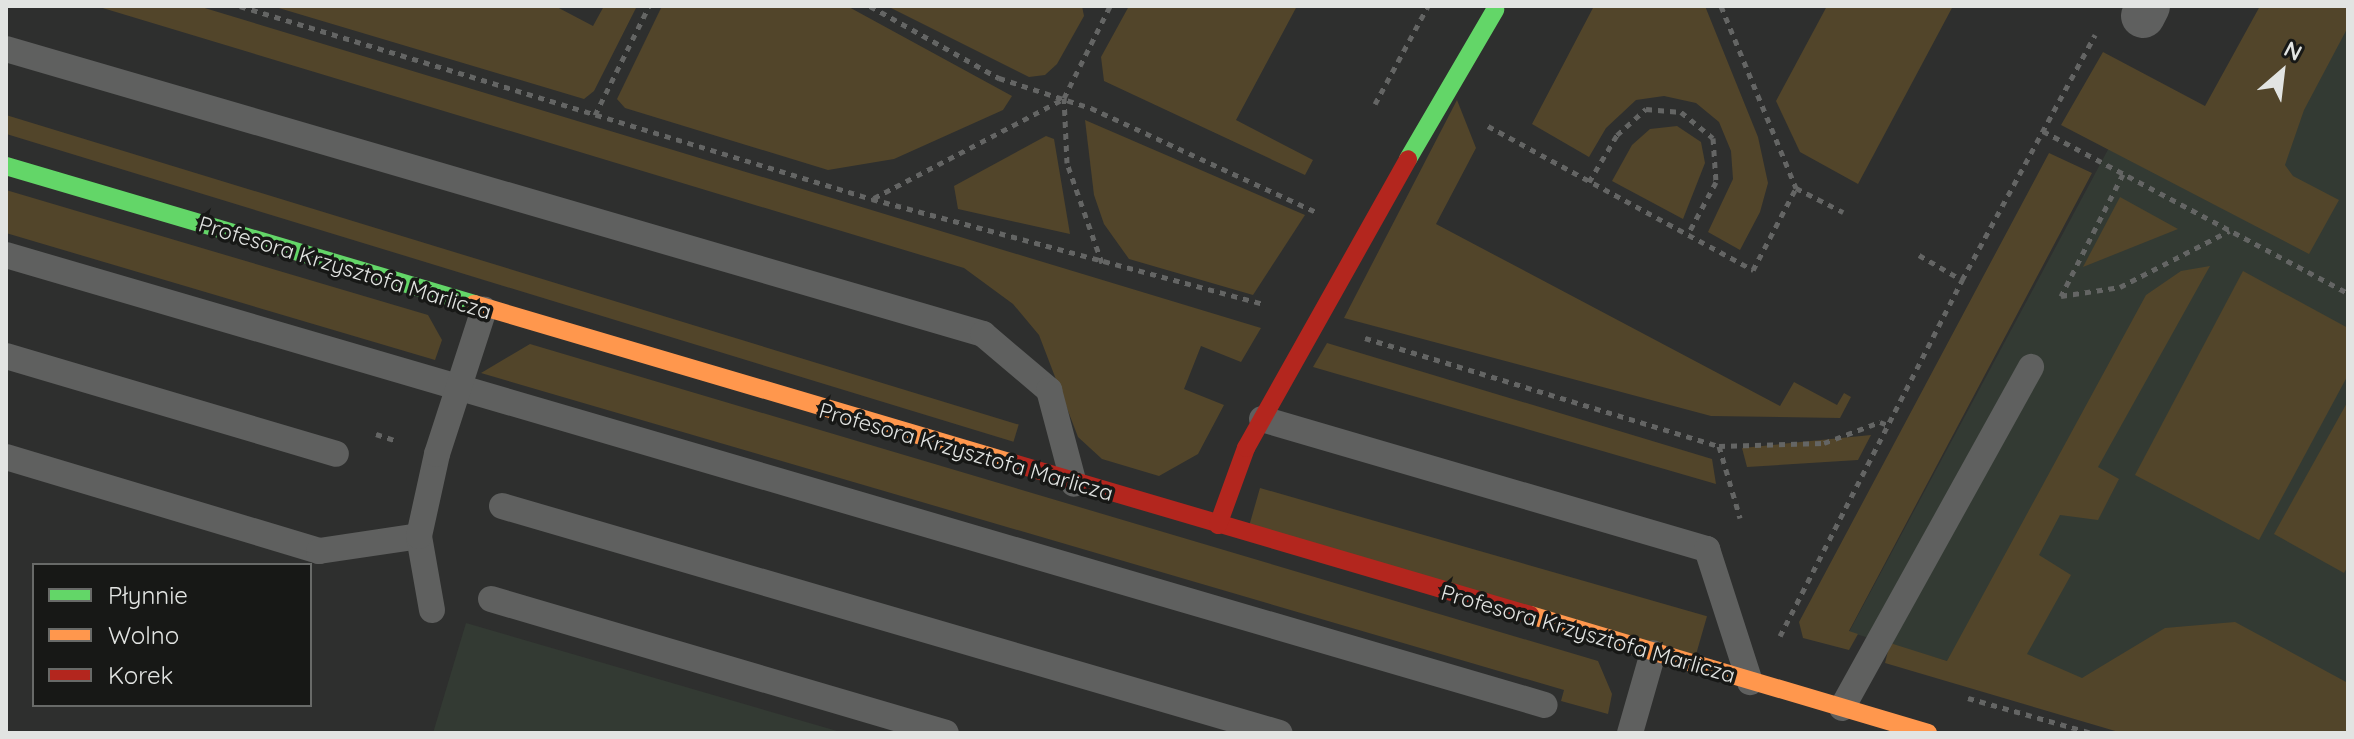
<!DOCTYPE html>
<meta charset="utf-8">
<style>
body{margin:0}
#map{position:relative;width:2354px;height:739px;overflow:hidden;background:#2e2f2e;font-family:Quicksand,sans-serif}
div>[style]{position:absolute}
.built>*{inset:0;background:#333a33}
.green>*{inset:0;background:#52452a;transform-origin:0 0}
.path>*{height:5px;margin-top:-2.5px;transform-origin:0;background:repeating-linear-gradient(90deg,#646564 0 6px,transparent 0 12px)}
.lane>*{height:26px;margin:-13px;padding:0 13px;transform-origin:13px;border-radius:13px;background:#5f605f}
.street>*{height:44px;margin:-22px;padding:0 22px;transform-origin:22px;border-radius:22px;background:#5f605f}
.fast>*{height:18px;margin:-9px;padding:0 9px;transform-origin:9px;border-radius:9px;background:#63d668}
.slow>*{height:18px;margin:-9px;padding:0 9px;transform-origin:9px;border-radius:9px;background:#ff974d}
.jam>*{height:18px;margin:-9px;padding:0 9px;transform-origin:9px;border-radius:9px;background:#b3261e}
span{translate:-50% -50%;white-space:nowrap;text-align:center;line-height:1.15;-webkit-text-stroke:7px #171816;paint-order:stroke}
.street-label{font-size:22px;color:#e2e4e2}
.frame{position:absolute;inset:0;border:8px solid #e2e4e2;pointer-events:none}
.legend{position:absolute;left:32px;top:563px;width:280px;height:144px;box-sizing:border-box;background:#171816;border:2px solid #686a68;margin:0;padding:10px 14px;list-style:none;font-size:24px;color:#e2e4e2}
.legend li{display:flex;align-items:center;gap:16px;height:40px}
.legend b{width:40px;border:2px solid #686a68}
.north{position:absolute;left:2242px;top:32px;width:80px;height:80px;-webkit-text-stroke:6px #171816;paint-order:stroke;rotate:28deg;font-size:22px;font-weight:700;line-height:32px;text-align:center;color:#e2e4e2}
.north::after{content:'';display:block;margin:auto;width:28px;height:36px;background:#e2e4e2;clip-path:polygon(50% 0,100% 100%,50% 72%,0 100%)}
</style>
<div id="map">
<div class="built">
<div style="clip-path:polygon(2348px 6px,2348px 733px,1947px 661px,1849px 632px,2140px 90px,2211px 130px)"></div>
<div style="clip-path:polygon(466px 623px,844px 733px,433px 733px)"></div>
</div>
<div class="green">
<div style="clip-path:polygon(96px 6px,198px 6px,1261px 328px,1241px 362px,1201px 346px,1184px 389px,1224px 405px,1198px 454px,1159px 476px,1102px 459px,1078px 437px,1039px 335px,1013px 304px,964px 268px)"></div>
<div style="clip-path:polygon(272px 6px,555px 6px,593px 26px,604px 6px,637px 6px,594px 91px,584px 99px)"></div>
<div style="clip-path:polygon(662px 6px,847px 6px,1012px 96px,1003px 110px,894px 159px,828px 170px,625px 108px,617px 99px)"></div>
<div style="clip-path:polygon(887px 6px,1082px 6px,1084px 16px,1057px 64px,1045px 75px,1029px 77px)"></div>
<div style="clip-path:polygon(1129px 6px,1297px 6px,1236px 120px,1313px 160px,1305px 175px,1104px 81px,1101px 57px)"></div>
<div style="clip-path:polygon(1594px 6px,1705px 6px,1758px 137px,1768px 183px,1760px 212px,1740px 250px,1708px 232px,1733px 179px,1731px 151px,1719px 122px,1696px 103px,1664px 96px,1636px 100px,1606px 128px,1589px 157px,1532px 124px)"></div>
<div style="clip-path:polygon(1827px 6px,1953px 6px,1858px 184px,1800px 152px,1776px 101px)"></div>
<div style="clip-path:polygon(2260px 6px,2348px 6px,2348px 27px,2304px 110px,2285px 165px,2293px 176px,2339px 200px,2309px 254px,2061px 125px,2103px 52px,2205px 106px)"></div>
<div style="clip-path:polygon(1457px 100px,1476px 148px,1436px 224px,1780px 406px,1794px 382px,1837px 405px,1844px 393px,1851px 397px,1840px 418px,1711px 416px,1344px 318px)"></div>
<div style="left:6px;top:115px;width:1059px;height:18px;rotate:17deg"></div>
<div style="clip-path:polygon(1085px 120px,1305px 215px,1253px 295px,1129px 259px,1104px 224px,1094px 195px)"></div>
<div style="clip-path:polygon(1677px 126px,1701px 142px,1705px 163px,1683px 219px,1612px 181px,1632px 145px,1650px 129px)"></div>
<div style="clip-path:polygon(1046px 136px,1054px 139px,1070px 234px,958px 209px,954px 186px)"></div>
<div style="clip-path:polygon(2049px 153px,2092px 173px,1849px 631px,1858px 634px,1849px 650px,1803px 638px,1799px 622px)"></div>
<div style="clip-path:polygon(6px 190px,428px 315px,442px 340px,435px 360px,6px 233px)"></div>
<div style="clip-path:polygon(2120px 197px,2178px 229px,2083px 267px)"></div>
<div style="clip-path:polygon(2210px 266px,2098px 467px,2119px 479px,2098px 520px,2060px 515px,2039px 555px,2071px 575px,2027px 654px,2082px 678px,2165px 628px,2235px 622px,2348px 683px,2348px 733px,2122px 733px,1885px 663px,1890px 643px,1947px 661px,2146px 295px,2181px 271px)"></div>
<div style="clip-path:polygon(2243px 271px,2348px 328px,2348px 375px,2259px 540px,2135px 475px)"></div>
<div style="clip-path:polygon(1327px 343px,1712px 459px,1716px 484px,1313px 367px)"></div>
<div style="clip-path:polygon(530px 344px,1598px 661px,1612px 694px,1608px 714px,1561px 701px,1564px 690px,481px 373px)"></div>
<div style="clip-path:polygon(2348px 401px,2348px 566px,2344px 573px,2274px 534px)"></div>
<div style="clip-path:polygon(1871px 435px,1858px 460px,1747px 467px,1742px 448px)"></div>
<div style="left:1260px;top:488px;width:465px;height:44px;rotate:16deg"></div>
</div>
<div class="path">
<div style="left:240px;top:6px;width:661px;rotate:16.98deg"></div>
<div style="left:872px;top:199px;width:406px;rotate:15deg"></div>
<div style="left:870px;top:6px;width:148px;rotate:29.2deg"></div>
<div style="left:999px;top:78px;width:97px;rotate:18.1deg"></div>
<div style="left:1091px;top:108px;width:248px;rotate:24.8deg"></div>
<div style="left:1721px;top:6px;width:197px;rotate:67.6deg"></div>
<div style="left:1796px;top:188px;width:53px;rotate:27.1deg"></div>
<div style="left:1375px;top:104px;width:111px;rotate:-61.6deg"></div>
<div style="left:595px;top:115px;width:122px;rotate:-63.6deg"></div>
<div style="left:1488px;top:126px;width:302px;rotate:28.5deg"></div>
<div style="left:1753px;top:270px;width:93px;rotate:-62.3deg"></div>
<div style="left:2043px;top:131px;width:345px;rotate:28deg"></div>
<div style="left:2123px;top:174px;width:137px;rotate:116.9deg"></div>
<div style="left:2061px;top:296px;width:60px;rotate:-8.7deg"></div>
<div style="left:2120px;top:287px;width:123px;rotate:-27.2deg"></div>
<div style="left:1589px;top:182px;width:55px;rotate:-59.2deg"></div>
<div style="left:1617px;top:135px;width:39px;rotate:-42deg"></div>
<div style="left:1646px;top:109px;width:35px;rotate:5deg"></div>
<div style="left:1681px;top:112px;width:41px;rotate:39.1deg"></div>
<div style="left:1713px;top:138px;width:44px;rotate:86.1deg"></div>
<div style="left:1716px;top:182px;width:59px;rotate:118.3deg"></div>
<div style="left:874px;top:198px;width:213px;rotate:-27.6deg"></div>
<div style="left:1919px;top:255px;width:50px;rotate:30.2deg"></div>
<div style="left:1102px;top:263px;width:106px;rotate:-109.3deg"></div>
<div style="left:1067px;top:163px;width:65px;rotate:-92.6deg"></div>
<div style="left:1064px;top:98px;width:103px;rotate:-63.4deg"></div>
<div style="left:1365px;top:338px;width:370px;rotate:17deg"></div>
<div style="left:1719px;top:446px;width:75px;rotate:73.7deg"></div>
<div style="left:376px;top:434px;width:22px;rotate:18deg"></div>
<div style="left:1719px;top:446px;width:105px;rotate:-1.6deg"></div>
<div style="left:1824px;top:443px;width:60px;rotate:-20.6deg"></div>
<div style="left:1880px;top:422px;width:9px;rotate:21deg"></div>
<div style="left:1780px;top:636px;width:400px;rotate:-62.9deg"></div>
<div style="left:1962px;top:280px;width:279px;rotate:-61.5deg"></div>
<div style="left:1968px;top:698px;width:129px;rotate:15.8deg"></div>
</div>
<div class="lane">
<div style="left:6px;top:49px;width:1018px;rotate:16.26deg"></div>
<div style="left:983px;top:334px;width:87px;rotate:40.3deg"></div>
<div style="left:1049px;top:390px;width:97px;rotate:75.1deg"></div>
<div style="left:6px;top:255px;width:1603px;rotate:16.3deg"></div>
<div style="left:6px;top:356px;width:344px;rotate:16.5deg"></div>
<div style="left:1262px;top:419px;width:464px;rotate:16.3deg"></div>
<div style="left:1707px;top:549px;width:140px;rotate:72.1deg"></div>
<div style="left:6px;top:457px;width:327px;rotate:16.7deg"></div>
<div style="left:319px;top:551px;width:101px;rotate:-8.5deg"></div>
<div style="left:502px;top:506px;width:810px;rotate:16.27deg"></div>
<div style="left:491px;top:599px;width:474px;rotate:16.4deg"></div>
<div style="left:432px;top:610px;width:75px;rotate:-100deg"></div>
<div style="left:419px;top:536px;width:84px;rotate:-77.6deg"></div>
<div style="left:437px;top:454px;width:152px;rotate:-72deg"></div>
<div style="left:1842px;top:708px;width:390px;rotate:-61deg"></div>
<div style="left:1630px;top:733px;width:83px;rotate:-74deg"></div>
</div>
<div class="street">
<div style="left:2143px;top:16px;width:11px;rotate:-63deg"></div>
</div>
<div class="fast">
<div style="left:1408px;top:159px;width:173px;rotate:-59.7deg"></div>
<div style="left:6px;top:166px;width:488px;rotate:16.4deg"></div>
</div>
<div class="slow">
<div style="left:474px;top:304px;width:562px;rotate:16.44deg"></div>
<div style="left:1530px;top:615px;width:415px;rotate:16.5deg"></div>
</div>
<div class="jam">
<div style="left:1013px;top:463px;width:539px;rotate:16.38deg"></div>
<div style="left:1218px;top:525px;width:82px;rotate:-70deg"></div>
<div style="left:1246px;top:448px;width:331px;rotate:-60.7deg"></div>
</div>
<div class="street-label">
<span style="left:345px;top:268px;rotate:17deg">Profesora Krzysztofa Marlicza</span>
<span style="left:966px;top:452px;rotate:16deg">Profesora Krzysztofa Marlicza</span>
<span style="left:1588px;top:634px;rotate:16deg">Profesora Krzysztofa Marlicza</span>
</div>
<div class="frame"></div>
<ul class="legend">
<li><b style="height:10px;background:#63d668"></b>Płynnie</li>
<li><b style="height:10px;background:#ff974d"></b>Wolno</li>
<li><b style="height:10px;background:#b3261e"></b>Korek</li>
</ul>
<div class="north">N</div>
</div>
